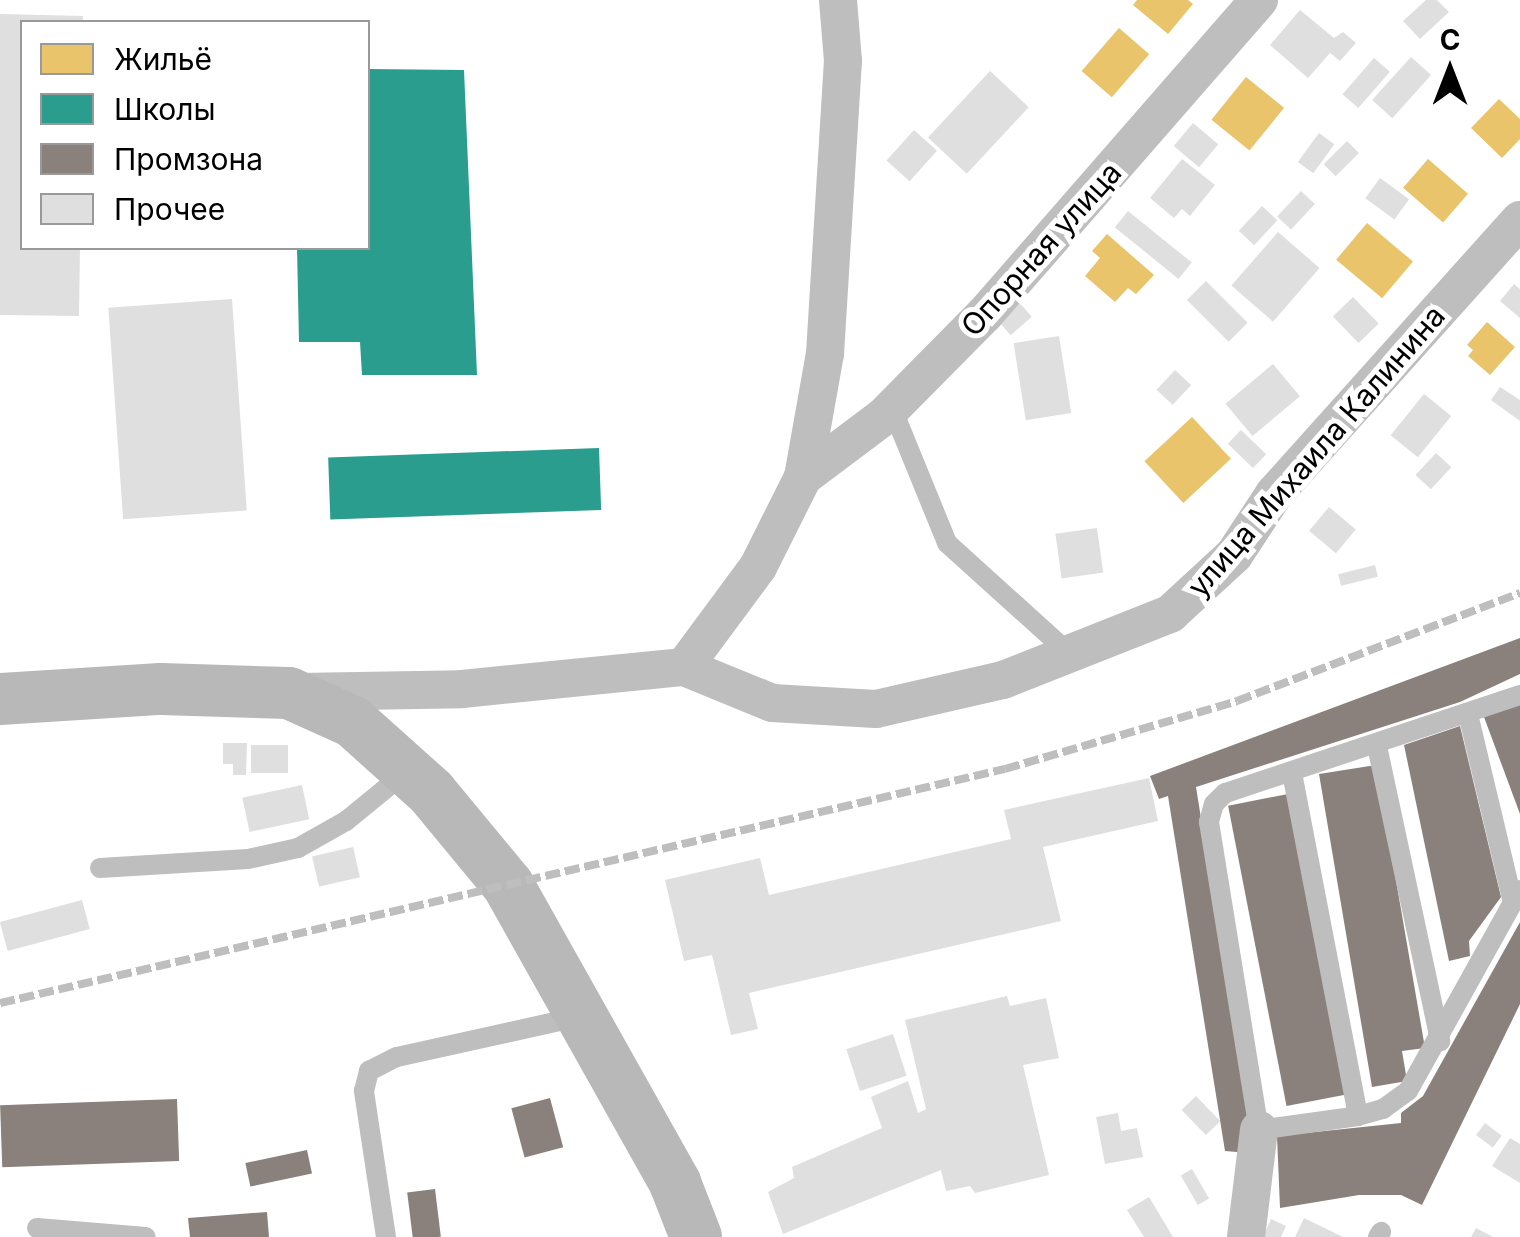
<!DOCTYPE html>
<meta charset="utf-8">
<style>
body{margin:0}
#map{position:relative;width:1520px;height:1237px;overflow:hidden;background:#fff;font-family:Inter,sans-serif}
div>[style]{position:absolute}
.homes>*{inset:0;background:#e9c46a;transform-origin:0 0}
.schools>*{inset:0;background:#2a9d8f;transform-origin:0 0}
.industry>*{inset:0;background:#8a817c;transform-origin:0 0}
.building>*{inset:0;background:#dfdfdf;transform-origin:0 0}
.lane>*{height:20px;margin:-10px;padding:0 10px;transform-origin:10px;border-radius:10px;background:#bebebe}
.street>*{height:38px;margin:-19px;padding:0 19px;transform-origin:19px;border-radius:19px;background:#bebebe}
.secondary>*{height:52px;margin:-26px;padding:0 26px;transform-origin:26px;border-radius:26px;background:#b8b8b8}
.rail>*{height:8px;margin-top:-4px;transform-origin:0;background:repeating-linear-gradient(90deg,#bebebe 0 15px,transparent 0 20px)}
span{translate:-50% -50%;white-space:nowrap;text-align:center;line-height:1.15;-webkit-text-stroke:10px #fff;paint-order:stroke}
.street-label{font-size:30px;color:#000}
.legend{position:absolute;left:20px;top:20px;width:350px;height:230px;box-sizing:border-box;background:#fff;border:2px solid #999;margin:0;padding:12px 18px;list-style:none;font-size:30px;color:#000}
.legend li{display:flex;align-items:center;gap:20px;height:50px}
.legend b{width:50px;border:2px solid #999}
.north{position:absolute;left:1400px;top:20px;width:100px;height:100px;-webkit-text-stroke:8px #fff;paint-order:stroke;rotate:0deg;font-size:28px;font-weight:700;line-height:40px;text-align:center;color:#000}
.north::after{content:'';display:block;margin:auto;width:35px;height:45px;background:#000;clip-path:polygon(50% 0,100% 100%,50% 72%,0 100%)}
</style>
<div id="map">
<div class="homes">
<div style="clip-path:polygon(1137px 0,1188px 0,1193px 4px,1168px 34px,1133px 5px)"></div>
<div style="left:1119px;top:28px;width:40px;height:57px;rotate:41deg"></div>
<div style="left:1246px;top:77px;width:49px;height:55px;rotate:39deg"></div>
<div style="clip-path:polygon(1499px 99px,1520px 119px,1520px 139px,1502px 158px,1471px 128px)"></div>
<div style="left:1428px;top:159px;width:53px;height:38px;rotate:41deg"></div>
<div style="left:1367px;top:223px;width:60px;height:48px;rotate:40deg"></div>
<div style="clip-path:polygon(1107px 234px,1154px 275px,1136px 294px,1128px 288px,1115px 302px,1085px 276px,1100px 258px,1092px 251px)"></div>
<div style="clip-path:polygon(1487px 322px,1515px 347px,1490px 375px,1468px 356px,1473px 350px,1467px 345px)"></div>
<div style="left:1192px;top:417px;width:57px;height:65px;rotate:47deg"></div>
</div>
<div class="schools">
<div style="clip-path:polygon(368px 69px,464px 70px,477px 375px,362px 375px,360px 342px,299px 342px,297px 248px,368px 248px)"></div>
<div style="left:599px;top:448px;width:62px;height:271px;rotate:88deg"></div>
</div>
<div class="industry">
<div style="clip-path:polygon(1520px 638px,1520px 674px,1460px 702px,1196px 787px,1249px 1118px,1249px 1153px,1225px 1151px,1168px 796px,1159px 799px,1150px 776px)"></div>
<div style="clip-path:polygon(1520px 704px,1520px 814px,1484px 717px)"></div>
<div style="clip-path:polygon(1460px 726px,1501px 897px,1469px 941px,1470px 956px,1449px 961px,1404px 745px)"></div>
<div style="clip-path:polygon(1376px 765px,1425px 1048px,1402px 1051px,1407px 1081px,1372px 1087px,1319px 774px)"></div>
<div style="left:1288px;top:794px;width:306px;height:61px;rotate:79deg"></div>
<div style="clip-path:polygon(1520px 922px,1520px 1004px,1422px 1205px,1401px 1195px,1359px 1195px,1280px 1208px,1277px 1136px,1401px 1123px,1401px 1113px,1423px 1096px)"></div>
<div style="left:550px;top:1098px;width:51px;height:40px;rotate:75deg"></div>
<div style="left:177px;top:1099px;width:62px;height:177px;rotate:88deg"></div>
<div style="left:307px;top:1150px;width:24px;height:63px;rotate:78deg"></div>
<div style="left:435px;top:1189px;width:48px;height:28px;rotate:83deg"></div>
<div style="clip-path:polygon(267px 1212px,269px 1237px,190px 1237px,188px 1218px)"></div>
</div>
<div class="building">
<div style="clip-path:polygon(1426px 0,1437px 0,1449px 12px,1420px 39px,1403px 21px)"></div>
<div style="clip-path:polygon(1300px 10px,1334px 38px,1343px 32px,1356px 43px,1340px 61px,1330px 53px,1308px 78px,1270px 45px)"></div>
<div style="clip-path:polygon(0 14px,83px 16px,83px 22px,22px 22px,22px 248px,80px 248px,79px 316px,0 315px)"></div>
<div style="left:1411px;top:57px;width:27px;height:58px;rotate:42deg"></div>
<div style="left:1374px;top:58px;width:21px;height:48px;rotate:41deg"></div>
<div style="left:990px;top:71px;width:53px;height:91px;rotate:43deg"></div>
<div style="left:1193px;top:123px;width:33px;height:30px;rotate:40deg"></div>
<div style="left:914px;top:130px;width:31px;height:41px;rotate:42deg"></div>
<div style="left:1319px;top:133px;width:19px;height:36px;rotate:36deg"></div>
<div style="left:1347px;top:141px;width:17px;height:33px;rotate:45deg"></div>
<div style="clip-path:polygon(1182px 159px,1215px 185px,1190px 216px,1182px 209px,1174px 218px,1150px 198px)"></div>
<div style="left:1380px;top:178px;width:36px;height:25px;rotate:36deg"></div>
<div style="left:1301px;top:191px;width:19px;height:35px;rotate:43deg"></div>
<div style="left:1262px;top:206px;width:21px;height:34px;rotate:43deg"></div>
<div style="left:1128px;top:211px;width:82px;height:21px;rotate:39deg"></div>
<div style="left:1278px;top:232px;width:55px;height:71px;rotate:41deg"></div>
<div style="left:1206px;top:281px;width:59px;height:27px;rotate:45deg"></div>
<div style="clip-path:polygon(1514px 284px,1520px 289px,1520px 318px,1500px 301px)"></div>
<div style="left:1353px;top:297px;width:37px;height:28px;rotate:46deg"></div>
<div style="left:232px;top:299px;width:212px;height:124px;rotate:86deg"></div>
<div style="left:1018px;top:301px;width:21px;height:28px;rotate:49deg"></div>
<div style="left:1059px;top:336px;width:78px;height:46px;rotate:81deg"></div>
<div style="left:1273px;top:364px;width:42px;height:62px;rotate:50deg"></div>
<div style="left:1175px;top:370px;width:22px;height:27px;rotate:43deg"></div>
<div style="clip-path:polygon(1500px 387px,1520px 400px,1520px 421px,1491px 400px)"></div>
<div style="left:1424px;top:394px;width:35px;height:53px;rotate:39deg"></div>
<div style="left:1241px;top:430px;width:35px;height:19px;rotate:44deg"></div>
<div style="left:1436px;top:453px;width:21px;height:30px;rotate:43deg"></div>
<div style="left:1329px;top:507px;width:35px;height:31px;rotate:40deg"></div>
<div style="left:1097px;top:528px;width:45px;height:42px;rotate:82deg"></div>
<div style="left:1375px;top:565px;width:12px;height:38px;rotate:76deg"></div>
<div style="clip-path:polygon(223px 743px,247px 743px,246px 775px,233px 775px,233px 764px,223px 764px)"></div>
<div style="left:251px;top:745px;width:37px;height:28px"></div>
<div style="clip-path:polygon(1149px 778px,1158px 821px,1043px 847px,1061px 921px,749px 993px,758px 1029px,731px 1035px,712px 955px,684px 961px,665px 880px,760px 858px,769px 895px,1011px 839px,1004px 810px)"></div>
<div style="left:302px;top:785px;width:35px;height:61px;rotate:78deg"></div>
<div style="left:353px;top:847px;width:31px;height:42px;rotate:77deg"></div>
<div style="left:82px;top:900px;width:30px;height:85px;rotate:75deg"></div>
<div style="clip-path:polygon(1007px 996px,1010px 1006px,1046px 998px,1059px 1058px,1023px 1065px,1049px 1175px,975px 1193px,970px 1186px,946px 1191px,941px 1170px,783px 1234px,768px 1192px,794px 1178px,792px 1167px,882px 1128px,871px 1097px,908px 1081px,918px 1113px,926px 1109px,905px 1020px)"></div>
<div style="left:893px;top:1034px;width:44px;height:49px;rotate:72deg"></div>
<div style="left:1196px;top:1096px;width:35px;height:20px;rotate:46deg"></div>
<div style="clip-path:polygon(1118px 1113px,1121px 1131px,1137px 1128px,1143px 1157px,1105px 1164px,1096px 1117px)"></div>
<div style="left:1485px;top:1123px;width:21px;height:15px;rotate:37deg"></div>
<div style="clip-path:polygon(1510px 1138px,1520px 1144px,1520px 1183px,1492px 1166px)"></div>
<div style="left:1192px;top:1169px;width:34px;height:13px;rotate:60deg"></div>
<div style="clip-path:polygon(1149px 1197px,1173px 1237px,1144px 1237px,1127px 1210px)"></div>
<div style="clip-path:polygon(1304px 1218px,1343px 1237px,1295px 1237px)"></div>
<div style="clip-path:polygon(1271px 1219px,1286px 1226px,1281px 1237px,1263px 1237px)"></div>
<div style="clip-path:polygon(1476px 1228px,1493px 1237px,1471px 1237px)"></div>
</div>
<div class="lane">
<div style="left:892px;top:408px;width:146px;rotate:67.8deg"></div>
<div style="left:947px;top:543px;width:169px;rotate:42.1deg"></div>
<div style="left:1520px;top:695px;width:311px;rotate:161.6deg"></div>
<div style="left:1225px;top:793px;width:16px;rotate:135deg"></div>
<div style="left:1214px;top:804px;width:19px;rotate:106deg"></div>
<div style="left:1209px;top:822px;width:312px;rotate:80.8deg"></div>
<div style="left:1259px;top:1130px;width:100px;rotate:-8deg"></div>
<div style="left:1358px;top:1116px;width:26px;rotate:-16deg"></div>
<div style="left:1383px;top:1109px;width:31px;rotate:-36deg"></div>
<div style="left:1408px;top:1091px;width:230px;rotate:-60.9deg"></div>
<div style="left:1468px;top:714px;width:194px;rotate:76.6deg"></div>
<div style="left:1377px;top:746px;width:302px;rotate:77.9deg"></div>
<div style="left:1292px;top:773px;width:349px;rotate:79.1deg"></div>
<div style="left:100px;top:868px;width:148px;rotate:-3.5deg"></div>
<div style="left:248px;top:859px;width:51px;rotate:-12.4deg"></div>
<div style="left:298px;top:848px;width:55px;rotate:-29.4deg"></div>
<div style="left:346px;top:821px;width:77px;rotate:-39.2deg"></div>
<div style="left:37px;top:1228px;width:109px;rotate:4.7deg"></div>
<div style="left:386px;top:1237px;width:148px;rotate:-98.6deg"></div>
<div style="left:364px;top:1091px;width:21px;rotate:-76deg"></div>
<div style="left:369px;top:1071px;width:31px;rotate:-27deg"></div>
<div style="left:397px;top:1057px;width:185px;rotate:-12.5deg"></div>
<div style="left:1378px;top:1237px;width:6px;rotate:-59deg"></div>
</div>
<div class="street">
<div style="left:803px;top:477px;width:100px;rotate:-36.9deg"></div>
<div style="left:883px;top:417px;width:145px;rotate:-45.3deg"></div>
<div style="left:985px;top:314px;width:417px;rotate:-48.9deg"></div>
<div style="left:684px;top:667px;width:95px;rotate:22.2deg"></div>
<div style="left:772px;top:703px;width:104px;rotate:3.3deg"></div>
<div style="left:876px;top:709px;width:130px;rotate:-12.9deg"></div>
<div style="left:1003px;top:680px;width:180px;rotate:-21.6deg"></div>
<div style="left:1170px;top:614px;width:87px;rotate:-42.7deg"></div>
<div style="left:1234px;top:555px;width:73px;rotate:-56.7deg"></div>
<div style="left:1274px;top:494px;width:368px;rotate:-48.1deg"></div>
<div style="left:298px;top:692px;width:164px;rotate:-1deg"></div>
<div style="left:462px;top:689px;width:223px;rotate:-5.7deg"></div>
<div style="left:684px;top:667px;width:124px;rotate:-53.5deg"></div>
<div style="left:758px;top:567px;width:101px;rotate:-63.4deg"></div>
<div style="left:803px;top:477px;width:125px;rotate:-79.9deg"></div>
<div style="left:825px;top:354px;width:294px;rotate:-86.5deg"></div>
<div style="left:843px;top:61px;width:61px;rotate:-94.7deg"></div>
<div style="left:1246px;top:1237px;width:108px;rotate:-83.1deg"></div>
</div>
<div class="secondary">
<div style="left:0;top:699px;width:161px;rotate:-3.6deg"></div>
<div style="left:161px;top:689px;width:128px;rotate:1.8deg"></div>
<div style="left:289px;top:693px;width:70px;rotate:24.4deg"></div>
<div style="left:353px;top:722px;width:105px;rotate:41.9deg"></div>
<div style="left:431px;top:792px;width:121px;rotate:50.4deg"></div>
<div style="left:508px;top:885px;width:342px;rotate:60.7deg"></div>
<div style="left:675px;top:1183px;width:58px;rotate:68.7deg"></div>
</div>
<div class="rail">
<div style="left:0;top:1003px;width:1032px;rotate:-13.11deg"></div>
<div style="left:1005px;top:769px;width:242px;rotate:-16.3deg"></div>
<div style="left:1237px;top:701px;width:303px;rotate:-20.9deg"></div>
</div>
<div class="street-label">
<span style="left:1041px;top:249px;rotate:-48deg">Опорная улица</span>
<span style="left:1316px;top:451px;rotate:-49deg">улица Михаила Калинина</span>
</div>
<ul class="legend">
<li><b style="height:28px;background:#e9c46a"></b>Жильё</li>
<li><b style="height:28px;background:#2a9d8f"></b>Школы</li>
<li><b style="height:28px;background:#8a817c"></b>Промзона</li>
<li><b style="height:28px;background:#dfdfdf"></b>Прочее</li>
</ul>
<div class="north">С</div>
</div>
